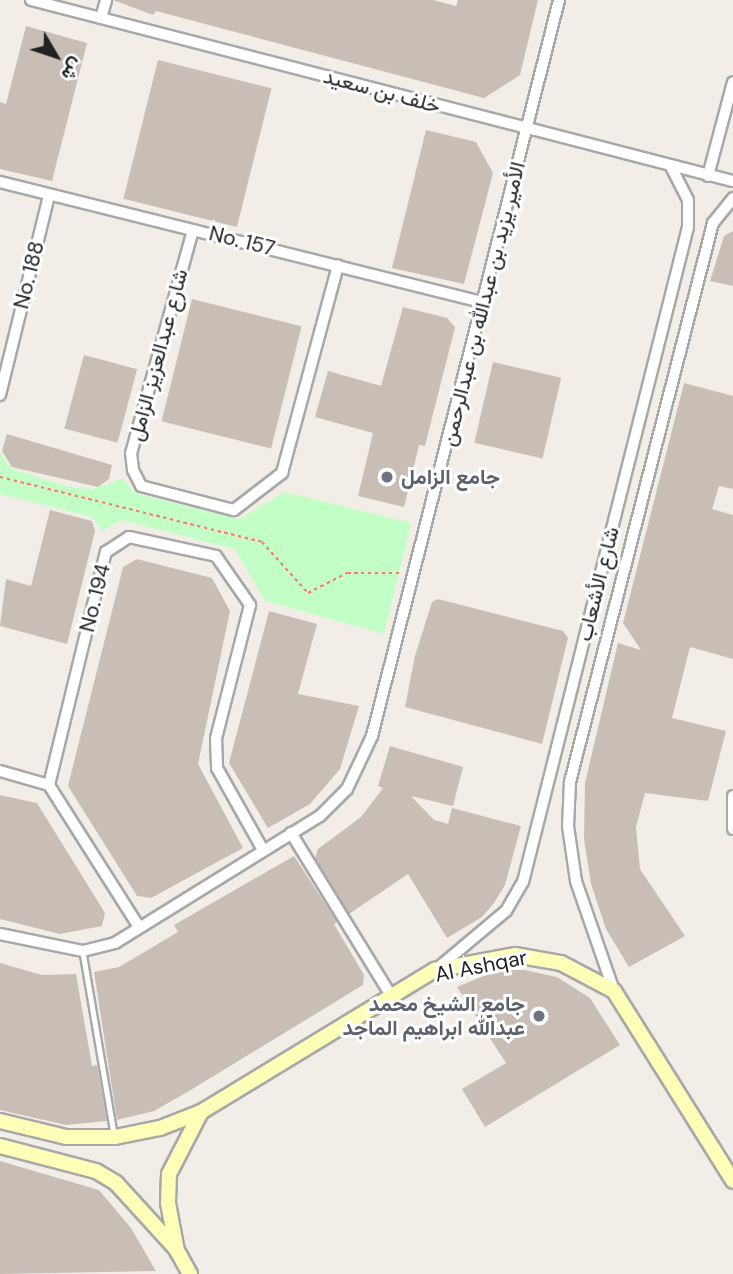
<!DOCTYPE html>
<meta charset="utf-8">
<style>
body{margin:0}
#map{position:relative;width:733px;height:1274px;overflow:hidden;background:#f2eee7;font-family:"DM Sans",Vazirmatn,sans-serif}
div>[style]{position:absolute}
.park>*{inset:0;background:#c3fec6}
.building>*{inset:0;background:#c8beb6;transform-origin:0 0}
.path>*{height:2px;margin-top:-1px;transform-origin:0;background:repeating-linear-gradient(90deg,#ff766c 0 3.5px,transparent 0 7px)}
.roads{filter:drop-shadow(2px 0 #a8a8a8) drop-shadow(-2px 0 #a8a8a8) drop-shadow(0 2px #a8a8a8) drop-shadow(0 -2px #a8a8a8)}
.lane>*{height:4.5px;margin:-2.25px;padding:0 2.25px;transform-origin:2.25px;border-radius:2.25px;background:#fff}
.street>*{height:10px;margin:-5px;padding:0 5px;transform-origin:5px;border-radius:5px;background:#fff}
.secondary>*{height:14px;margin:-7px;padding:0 7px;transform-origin:7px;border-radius:7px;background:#fdffb9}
.dots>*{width:19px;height:19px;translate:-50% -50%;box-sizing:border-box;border:4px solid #fff;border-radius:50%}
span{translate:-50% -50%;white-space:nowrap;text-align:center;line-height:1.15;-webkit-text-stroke:6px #fff;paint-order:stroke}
.street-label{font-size:21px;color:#212121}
.worship-label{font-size:21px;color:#5b616d;font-weight:700}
.left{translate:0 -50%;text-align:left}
.right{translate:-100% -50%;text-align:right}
.north{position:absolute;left:21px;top:21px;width:70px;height:70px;-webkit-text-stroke:5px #fff;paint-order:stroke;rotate:129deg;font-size:19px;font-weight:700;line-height:28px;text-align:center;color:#212121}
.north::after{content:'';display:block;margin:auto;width:24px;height:32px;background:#212121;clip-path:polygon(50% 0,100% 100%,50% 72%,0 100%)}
</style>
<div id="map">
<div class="park">
<div style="clip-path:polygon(0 453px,11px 469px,67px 486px,92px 490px,123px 478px,134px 493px,239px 519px,285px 492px,411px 523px,384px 634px,265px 601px,235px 549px,121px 520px,103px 531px,92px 517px,0 494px)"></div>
</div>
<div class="building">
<div style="clip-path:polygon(113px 0,433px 0,456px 6px,458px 0,538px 0,520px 75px,484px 98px,156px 11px,153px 15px)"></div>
<div style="clip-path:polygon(26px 26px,87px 43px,52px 181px,0 169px,0 102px,6px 104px)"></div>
<div style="left:158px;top:60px;width:117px;height:143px;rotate:14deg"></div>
<div style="clip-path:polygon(426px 130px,476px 142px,493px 173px,464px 284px,392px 268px)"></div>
<div style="clip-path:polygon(733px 231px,733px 286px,710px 281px,724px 236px)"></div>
<div style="left:192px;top:299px;width:113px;height:126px;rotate:14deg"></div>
<div style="clip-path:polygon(403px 307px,447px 318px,455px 327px,425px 446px,419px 445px,404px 507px,358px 496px,373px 433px,315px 417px,328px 371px,381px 386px)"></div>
<div style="left:84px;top:355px;width:55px;height:76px;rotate:15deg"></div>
<div style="left:493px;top:362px;width:70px;height:83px;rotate:13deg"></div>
<div style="clip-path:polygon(684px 383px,733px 396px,733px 489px,719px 486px,712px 509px,733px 515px,733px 659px,690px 647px,672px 718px,726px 731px,708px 801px,645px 793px,636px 827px,640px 869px,685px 936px,629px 967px,606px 929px,591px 884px,584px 839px,585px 783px,618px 643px,641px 650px,623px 623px)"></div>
<div style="clip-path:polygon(7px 434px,112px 465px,109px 479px,98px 487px,12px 467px,2px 451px)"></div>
<div style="clip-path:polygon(50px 510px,92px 521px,95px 531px,67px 644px,0 626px,6px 579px,31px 586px)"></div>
<div style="clip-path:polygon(137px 559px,212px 578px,230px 611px,198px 764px,243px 848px,151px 898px,137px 896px,68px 786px,123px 567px)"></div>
<div style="clip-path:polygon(438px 599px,563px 631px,568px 638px,542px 744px,405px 707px,415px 656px,432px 602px)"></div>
<div style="clip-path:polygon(269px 611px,317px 624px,298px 694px,359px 706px,340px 769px,310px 804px,268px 828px,229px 763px)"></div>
<div style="clip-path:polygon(390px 746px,463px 767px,453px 806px,411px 796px,434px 820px,448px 824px,452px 808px,521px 826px,505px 885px,494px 903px,482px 917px,447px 938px,408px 874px,349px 914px,315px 858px,318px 849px,361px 817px,383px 788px,378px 786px)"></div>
<div style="clip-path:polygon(0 795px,37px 803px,105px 913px,102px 926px,60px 934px,0 919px)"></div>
<div style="clip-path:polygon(294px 856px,337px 922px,334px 924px,364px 975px,363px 985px,189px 1091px,154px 1111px,117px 1120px,94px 972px,119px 967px,178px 932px,174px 925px)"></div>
<div style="clip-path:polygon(0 963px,42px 975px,76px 974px,92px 1066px,97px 1065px,107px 1121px,66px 1125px,0 1110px)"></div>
<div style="clip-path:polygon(498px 970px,525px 970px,557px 977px,590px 998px,620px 1045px,485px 1127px,462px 1089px,506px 1063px,457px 987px)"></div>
<div style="clip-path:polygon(0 1161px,99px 1190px,131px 1228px,156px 1271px,0 1274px)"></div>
</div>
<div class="path">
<div style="left:0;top:477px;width:270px;rotate:13.9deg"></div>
<div style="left:262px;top:542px;width:69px;rotate:48deg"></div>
<div style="left:308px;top:593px;width:44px;rotate:-27.1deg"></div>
<div style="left:347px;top:573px;width:55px"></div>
</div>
<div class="roads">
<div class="lane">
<div style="left:83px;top:952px;width:184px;rotate:80.3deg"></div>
</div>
<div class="street">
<div style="left:31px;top:0;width:725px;rotate:14.46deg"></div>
<div style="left:101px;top:18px;width:19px;rotate:-74deg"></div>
<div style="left:708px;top:176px;width:97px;rotate:-75.1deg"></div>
<div style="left:0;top:182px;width:498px;rotate:14deg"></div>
<div style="left:193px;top:230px;width:231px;rotate:105.5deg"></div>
<div style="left:131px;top:453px;width:17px;rotate:83deg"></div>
<div style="left:133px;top:470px;width:18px;rotate:63deg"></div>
<div style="left:141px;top:486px;width:96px;rotate:14.5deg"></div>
<div style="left:234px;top:510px;width:61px;rotate:-37.6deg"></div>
<div style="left:282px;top:473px;width:215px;rotate:-74.9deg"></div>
<div style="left:0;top:395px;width:206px;rotate:-76.2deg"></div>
<div style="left:0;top:771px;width:51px;rotate:15.9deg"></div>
<div style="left:733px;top:796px;width:33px;rotate:90deg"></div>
<div style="left:291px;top:833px;width:193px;rotate:58.4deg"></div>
<div style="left:139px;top:927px;width:168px;rotate:-122.4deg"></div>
<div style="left:49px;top:785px;width:240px;rotate:-76.3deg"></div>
<div style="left:106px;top:552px;width:27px;rotate:-33deg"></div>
<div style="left:129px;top:537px;width:89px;rotate:12.3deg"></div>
<div style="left:216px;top:556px;width:60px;rotate:55.2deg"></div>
<div style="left:250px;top:605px;width:137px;rotate:104.3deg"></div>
<div style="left:216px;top:738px;width:30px;rotate:88deg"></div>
<div style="left:217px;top:768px;width:94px;rotate:60.7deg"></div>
<div style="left:0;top:934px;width:85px;rotate:11.6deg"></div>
<div style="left:83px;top:951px;width:33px;rotate:-14deg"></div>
<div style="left:115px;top:943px;width:241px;rotate:-31.8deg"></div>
<div style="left:320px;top:816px;width:38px;rotate:-45deg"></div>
<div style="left:347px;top:789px;width:59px;rotate:-64.7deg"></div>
<div style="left:372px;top:736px;width:759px;rotate:-75.74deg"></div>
<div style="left:439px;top:967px;width:87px;rotate:-39.9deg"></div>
<div style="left:506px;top:911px;width:34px;rotate:-60deg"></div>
<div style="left:523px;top:882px;width:675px;rotate:-75.86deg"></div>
<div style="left:688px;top:227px;width:27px;rotate:-90deg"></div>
<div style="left:688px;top:200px;width:37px;rotate:-117deg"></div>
<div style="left:614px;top:991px;width:116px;rotate:-109.1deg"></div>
<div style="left:576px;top:881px;width:56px;rotate:-98.3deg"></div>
<div style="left:568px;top:826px;width:44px;rotate:-87.4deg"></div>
<div style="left:570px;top:782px;width:577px;rotate:-75.65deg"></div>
<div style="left:713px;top:223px;width:32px;rotate:-51deg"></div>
</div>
<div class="secondary">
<div style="left:0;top:1121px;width:68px;rotate:13.6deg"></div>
<div style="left:66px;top:1137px;width:49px"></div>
<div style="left:115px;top:1137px;width:46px;rotate:-11.3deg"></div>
<div style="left:160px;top:1128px;width:44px;rotate:-21.3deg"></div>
<div style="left:0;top:1146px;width:99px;rotate:14.6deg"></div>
<div style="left:96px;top:1171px;width:23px;rotate:31deg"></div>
<div style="left:116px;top:1183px;width:89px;rotate:47.7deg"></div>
<div style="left:190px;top:1274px;width:26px;rotate:-119deg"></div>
<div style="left:177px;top:1251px;width:49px;rotate:-100.6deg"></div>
<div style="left:168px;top:1203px;width:29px;rotate:-88deg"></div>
<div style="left:169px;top:1174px;width:70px;rotate:-62.7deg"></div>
<div style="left:201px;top:1112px;width:274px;rotate:-31.3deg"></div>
<div style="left:435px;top:970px;width:81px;rotate:-10.6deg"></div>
<div style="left:515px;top:955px;width:47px;rotate:9.9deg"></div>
<div style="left:561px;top:963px;width:60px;rotate:27.8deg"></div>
<div style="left:614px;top:991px;width:224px;rotate:57.9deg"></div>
</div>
</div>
<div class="dots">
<div style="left:387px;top:477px;background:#6b7280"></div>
<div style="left:539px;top:1016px;background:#6b7280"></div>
</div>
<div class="street-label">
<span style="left:382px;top:91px;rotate:15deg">خلف بن سعيد</span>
<span style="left:242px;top:241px;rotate:14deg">No. 157</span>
<span style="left:29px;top:275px;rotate:-76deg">No. 188</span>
<span style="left:483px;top:304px;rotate:-76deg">الأمير يزيد بن عبدالله بن عبدالرحمن</span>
<span style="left:158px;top:355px;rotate:-75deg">شارع عبدالعزيز الزامل</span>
<span style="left:598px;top:584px;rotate:-76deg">شارع الأشعاب</span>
<span style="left:95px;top:598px;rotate:-76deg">No. 194</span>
<span style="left:481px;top:966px;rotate:-11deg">Al Ashqar</span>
</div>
<div class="worship-label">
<span class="left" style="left:401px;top:477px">جامع الزامل</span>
<span class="right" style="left:525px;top:1016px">جامع الشيخ محمد<br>عبدالله ابراهيم الماجد</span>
</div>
<div class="north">ش</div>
</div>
